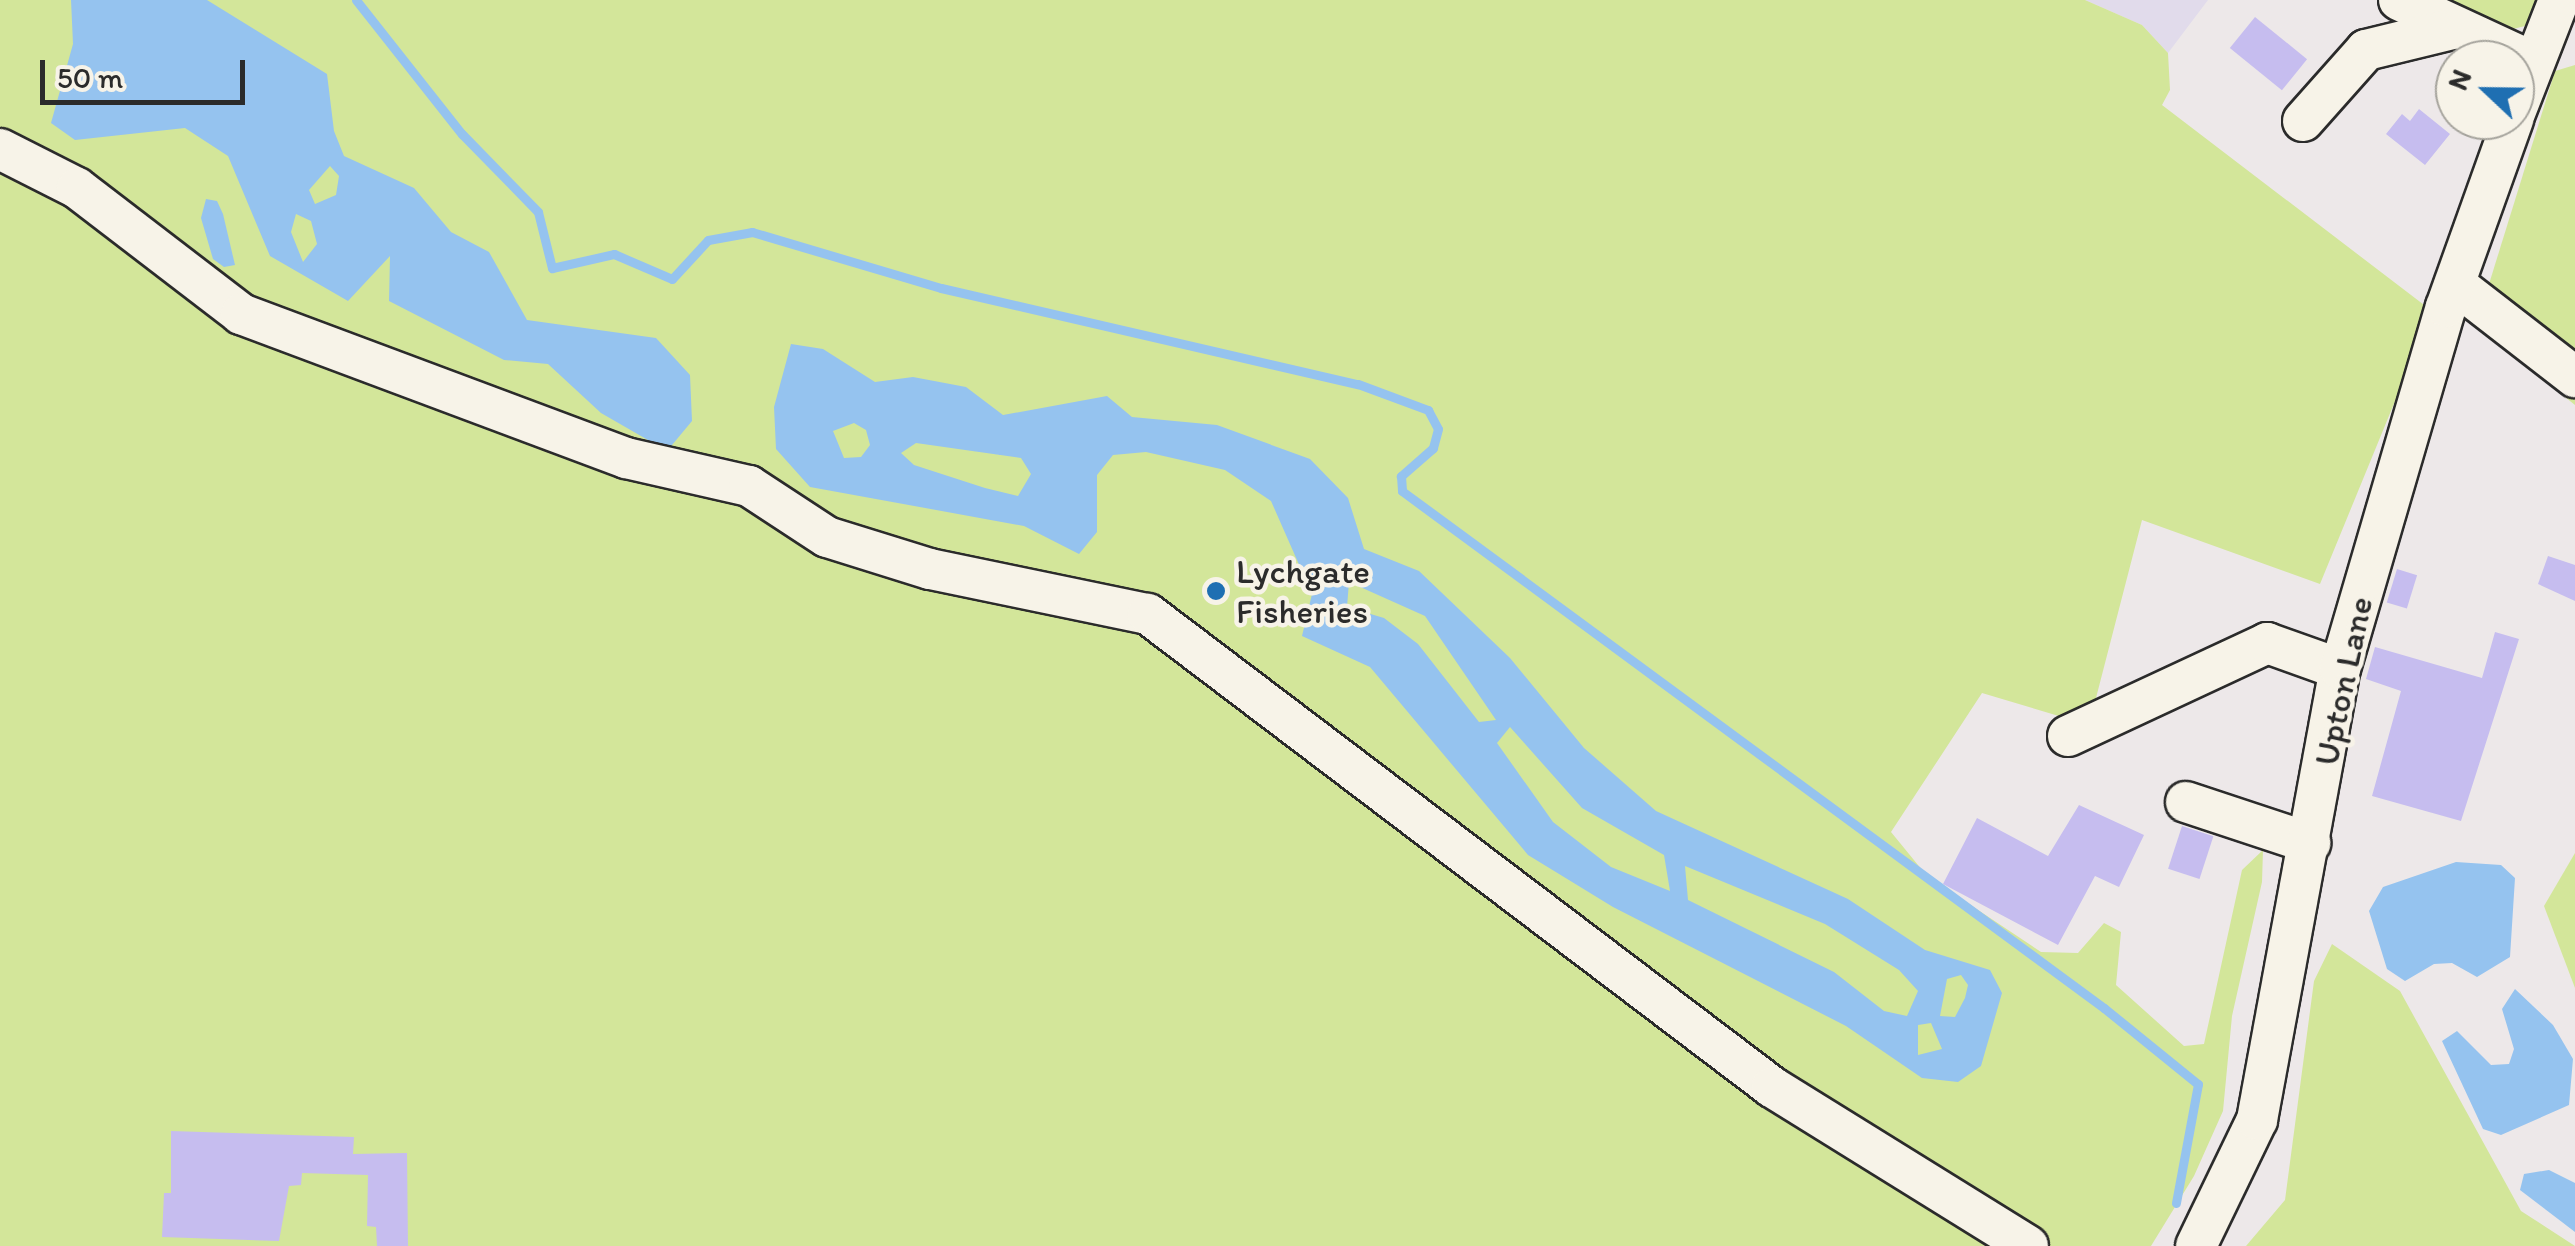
<!DOCTYPE html>
<style>
body{margin:0}
#map{position:relative;width:2575px;height:1246px;overflow:hidden;background:#ede8e9;font-family:Itim,sans-serif}
div>[style]{position:absolute}
.built>*{inset:0;background:#e1dbeb}
.green>*{inset:0;background:#d3e69a}
.water>*{inset:0;background:#95c3ef}
.stream>*{height:9px;margin:-4.5px;padding:0 4.5px;transform-origin:4.5px;border-radius:4.5px;background:#95c3ef}
.building>*{inset:0;background:#c6bdef;transform-origin:0 0}
.roads{filter:drop-shadow(2px 0 #2b2b2b) drop-shadow(-2px 0 #2b2b2b) drop-shadow(0 2px #2b2b2b) drop-shadow(0 -2px #2b2b2b)}
.minor>*{height:40px;margin:-20px;padding:0 20px;transform-origin:20px;border-radius:20px;background:#f7f3e8}
.dots>*{width:28px;height:28px;translate:-50% -50%;box-sizing:border-box;border:5px solid #f7f3e8;border-radius:50%}
span{translate:-50% -50%;white-space:nowrap;text-align:center;line-height:1.15;-webkit-text-stroke:9px #f7f3e8;paint-order:stroke}
.poi-label{font-size:35px;color:#2b2b2b}
.left{translate:0 -50%;text-align:left}
.street-label{font-size:35px;color:#2b2b2b}
.north{position:absolute;left:2435px;top:40px;width:100px;height:100px;box-sizing:border-box;background:#f7f3e8;border:2px solid #a5a39c;border-radius:50%;rotate:292deg;font-size:28px;font-weight:700;line-height:40px;text-align:center;color:#2b2b2b}
.north::after{content:'';display:block;margin:auto;width:35px;height:45px;background:#1f6fb2;clip-path:polygon(50% 0,100% 100%,50% 72%,0 100%)}
.scale{position:absolute;left:40px;top:60px;width:205px;height:45px;box-sizing:border-box;border:5px solid #2b2b2b;border-top:0;padding-left:12px;font-size:30px;line-height:35px;white-space:nowrap;color:#2b2b2b;-webkit-text-stroke:8px #f7f3e8;paint-order:stroke}
</style>
<div id="map">
<div class="built">
<div style="clip-path:polygon(2085px 0,2208px 0,2168px 53px,2142px 25px)"></div>
</div>
<div class="green">
<div style="clip-path:polygon(0 0,2085px 0,2142px 25px,2168px 53px,2170px 90px,2162px 105px,2432px 311px,2320px 584px,2142px 520px,2089px 725px,1982px 693px,1891px 832px,1927px 876px,2041px 952px,2078px 953px,2104px 923px,2121px 932px,2116px 985px,2184px 1046px,2204px 1044px,2242px 870px,2263px 850px,2262px 882px,2232px 1016px,2223px 1111px,2194px 1176px,2151px 1246px,0 1246px)"></div>
<div style="clip-path:polygon(2417px 0,2545px 0,2525px 26px,2497px 33px)"></div>
<div style="clip-path:polygon(2575px 65px,2575px 405px,2476px 326px,2555px 71px)"></div>
<div style="clip-path:polygon(2575px 853px,2575px 988px,2544px 906px)"></div>
<div style="clip-path:polygon(2332px 944px,2400px 991px,2521px 1211px,2575px 1246px,2246px 1246px,2285px 1200px,2314px 981px)"></div>
</div>
<div class="water">
<div style="clip-path:polygon(evenodd,71px 0,207px 0,327px 74px,334px 131px,344px 156px,414px 188px,451px 232px,489px 252px,527px 320px,656px 338px,690px 375px,692px 421px,667px 451px,601px 413px,548px 364px,504px 360px,389px 301px,390px 256px,348px 301px,270px 256px,228px 156px,185px 128px,75px 140px,51px 123px,73px 44px,71px 0,330px 166px,339px 176px,336px 195px,315px 204px,309px 190px,330px 166px,71px 0,296px 214px,311px 221px,317px 244px,303px 262px,291px 232px,296px 214px)"></div>
<div style="clip-path:polygon(206px 199px,217px 201px,223px 214px,235px 265px,224px 267px,213px 259px,201px 218px)"></div>
<div style="clip-path:polygon(evenodd,791px 344px,823px 349px,875px 382px,913px 377px,966px 387px,1003px 415px,1107px 396px,1132px 417px,1217px 425px,1310px 459px,1348px 498px,1364px 549px,1419px 571px,1510px 658px,1584px 748px,1656px 811px,1848px 899px,1925px 950px,1990px 970px,2002px 993px,1981px 1066px,1958px 1082px,1922px 1078px,1846px 1026px,1613px 907px,1528px 855px,1370px 667px,1302px 636px,1312px 594px,1271px 501px,1225px 470px,1146px 452px,1113px 455px,1097px 475px,1097px 532px,1079px 554px,1024px 526px,810px 487px,776px 449px,774px 407px,791px 344px,854px 423px,866px 430px,870px 445px,861px 457px,844px 458px,833px 431px,854px 423px,791px 344px,916px 443px,1021px 458px,1031px 474px,1018px 496px,985px 488px,914px 465px,901px 453px,916px 443px,791px 344px,1349px 582px,1425px 616px,1496px 720px,1479px 722px,1418px 644px,1384px 618px,1347px 607px,1349px 582px,791px 344px,1510px 727px,1582px 808px,1664px 855px,1670px 891px,1611px 867px,1553px 822px,1497px 743px,1510px 727px,791px 344px,1685px 866px,1825px 924px,1899px 970px,1918px 991px,1907px 1016px,1884px 1011px,1834px 972px,1688px 900px,1685px 866px,791px 344px,1961px 975px,1968px 985px,1965px 998px,1955px 1017px,1940px 1016px,1947px 979px,1961px 975px,791px 344px,1931px 1023px,1942px 1049px,1918px 1055px,1918px 1025px,1931px 1023px)"></div>
<div style="clip-path:polygon(2456px 862px,2501px 865px,2515px 878px,2510px 957px,2477px 977px,2452px 963px,2434px 964px,2405px 981px,2387px 969px,2369px 911px,2383px 887px)"></div>
<div style="clip-path:polygon(2515px 989px,2553px 1025px,2573px 1059px,2569px 1105px,2501px 1135px,2483px 1129px,2442px 1041px,2457px 1031px,2491px 1065px,2509px 1064px,2514px 1049px,2502px 1009px)"></div>
<div style="clip-path:polygon(2549px 1170px,2575px 1183px,2575px 1232px,2520px 1190px,2524px 1174px)"></div>
</div>
<div class="stream">
<div style="left:356px;top:0;width:171px;rotate:51.7deg"></div>
<div style="left:462px;top:134px;width:109px;rotate:45.7deg"></div>
<div style="left:538px;top:212px;width:58px;rotate:76deg"></div>
<div style="left:552px;top:268px;width:64px;rotate:-12.7deg"></div>
<div style="left:614px;top:254px;width:63px;rotate:23.3deg"></div>
<div style="left:672px;top:279px;width:53px;rotate:-47.3deg"></div>
<div style="left:708px;top:240px;width:45px;rotate:-10.3deg"></div>
<div style="left:752px;top:232px;width:197px;rotate:16.5deg"></div>
<div style="left:941px;top:288px;width:428px;rotate:13deg"></div>
<div style="left:1358px;top:384px;width:75px;rotate:20.4deg"></div>
<div style="left:1428px;top:410px;width:21px;rotate:62deg"></div>
<div style="left:1438px;top:429px;width:20px;rotate:105deg"></div>
<div style="left:1433px;top:448px;width:43px;rotate:138.8deg"></div>
<div style="left:1401px;top:476px;width:15px;rotate:86deg"></div>
<div style="left:1402px;top:491px;width:872px;rotate:36.37deg"></div>
<div style="left:2104px;top:1008px;width:121px;rotate:39deg"></div>
<div style="left:2198px;top:1084px;width:121px;rotate:100.5deg"></div>
</div>
<div class="building">
<div style="left:2255px;top:17px;width:67px;height:40px;rotate:39deg"></div>
<div style="clip-path:polygon(2419px 109px,2450px 134px,2425px 165px,2386px 134px,2402px 114px,2410px 121px)"></div>
<div style="clip-path:polygon(2548px 556px,2575px 565px,2575px 601px,2538px 584px)"></div>
<div style="left:2397px;top:569px;width:21px;height:35px;rotate:17deg"></div>
<div style="clip-path:polygon(2495px 632px,2519px 639px,2461px 821px,2372px 796px,2401px 691px,2366px 679px,2375px 647px,2482px 678px)"></div>
<div style="clip-path:polygon(2079px 805px,2144px 835px,2119px 887px,2095px 876px,2058px 945px,1943px 884px,1977px 818px,2048px 856px)"></div>
<div style="left:2182px;top:826px;width:33px;height:45px;rotate:18deg"></div>
<div style="clip-path:polygon(171px 1131px,354px 1137px,353px 1154px,407px 1153px,408px 1246px,377px 1246px,376px 1227px,367px 1226px,368px 1175px,302px 1173px,301px 1185px,289px 1186px,279px 1241px,162px 1237px,164px 1193px,171px 1193px)"></div>
</div>
<div class="roads">
<div class="minor">
<div style="left:2399px;top:0;width:148px;rotate:24.8deg"></div>
<div style="left:2515px;top:113px;width:121px;rotate:-68.7deg"></div>
<div style="left:2303px;top:121px;width:95px;rotate:-48.4deg"></div>
<div style="left:2366px;top:50px;width:93px;rotate:-13.7deg"></div>
<div style="left:0;top:149px;width:86px;rotate:26.9deg"></div>
<div style="left:77px;top:188px;width:207px;rotate:37.5deg"></div>
<div style="left:241px;top:314px;width:411px;rotate:20.5deg"></div>
<div style="left:626px;top:458px;width:126px;rotate:12.8deg"></div>
<div style="left:749px;top:486px;width:93px;rotate:33.2deg"></div>
<div style="left:827px;top:537px;width:108px;rotate:17.3deg"></div>
<div style="left:930px;top:569px;width:223px;rotate:11.7deg"></div>
<div style="left:1148px;top:614px;width:783px;rotate:37.16deg"></div>
<div style="left:1772px;top:1087px;width:301px;rotate:31.8deg"></div>
<div style="left:2455px;top:284px;width:152px;rotate:37.8deg"></div>
<div style="left:2068px;top:736px;width:220px;rotate:-25deg"></div>
<div style="left:2267px;top:643px;width:77px;rotate:19.6deg"></div>
<div style="left:2186px;top:802px;width:131px;rotate:18.3deg"></div>
<div style="left:2196px;top:1246px;width:140px;rotate:-64.2deg"></div>
<div style="left:2257px;top:1120px;width:459px;rotate:-79.6deg"></div>
<div style="left:2340px;top:669px;width:377px;rotate:-73.7deg"></div>
<div style="left:2446px;top:307px;width:199px;rotate:-70.3deg"></div>
</div>
</div>
<div class="dots">
<div style="left:1216px;top:591px;background:#1f6fb2"></div>
</div>
<div class="poi-label">
<span class="left" style="left:1236px;top:591px">Lychgate<br>Fisheries</span>
</div>
<div class="street-label">
<span style="left:2343px;top:681px;rotate:-78deg">Upton Lane</span>
</div>
<div class="north">N</div>
<div class="scale">50 m</div>
</div>
